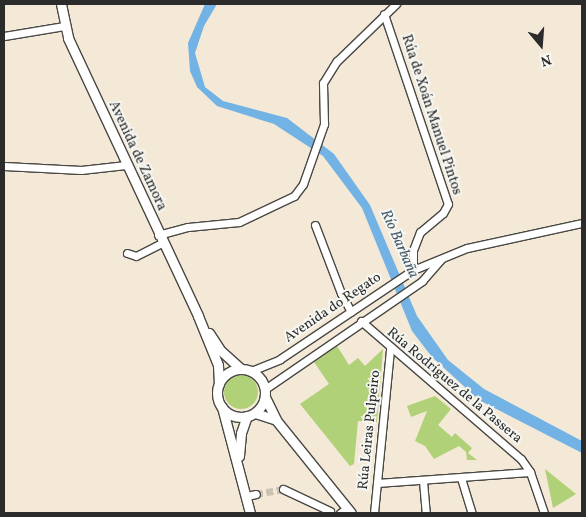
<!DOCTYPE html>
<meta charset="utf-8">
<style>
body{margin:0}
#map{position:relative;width:586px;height:517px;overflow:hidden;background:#f3e9d6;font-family:Vollkorn,serif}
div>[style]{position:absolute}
.green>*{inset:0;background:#b0d178}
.round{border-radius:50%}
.water>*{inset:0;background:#72b2e5}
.minor-tunnel>*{height:7px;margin-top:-3.5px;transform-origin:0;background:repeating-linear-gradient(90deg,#cbc3b4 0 7px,transparent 0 10.5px)}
.roads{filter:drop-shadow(1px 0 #494845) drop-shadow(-1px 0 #494845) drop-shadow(0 1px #494845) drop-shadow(0 -1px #494845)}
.minor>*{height:7px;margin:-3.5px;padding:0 3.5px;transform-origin:3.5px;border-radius:3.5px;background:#fff}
.tertiary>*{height:9px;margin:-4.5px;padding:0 4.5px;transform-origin:4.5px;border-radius:4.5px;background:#fff}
.tertiary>.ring{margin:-4.5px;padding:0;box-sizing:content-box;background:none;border:9px solid #fff;border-radius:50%}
span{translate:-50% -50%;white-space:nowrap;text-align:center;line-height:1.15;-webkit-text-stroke:4px #f6f6f2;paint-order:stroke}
.street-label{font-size:14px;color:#2b2b2b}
.water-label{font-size:15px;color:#445a6c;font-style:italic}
.frame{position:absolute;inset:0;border:5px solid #2b2b2b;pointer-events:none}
.north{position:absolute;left:516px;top:20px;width:50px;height:50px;-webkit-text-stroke:4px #f6f6f2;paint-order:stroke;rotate:162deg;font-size:14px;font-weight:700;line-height:20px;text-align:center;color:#2b2b2b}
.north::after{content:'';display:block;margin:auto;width:18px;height:22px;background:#2b2b2b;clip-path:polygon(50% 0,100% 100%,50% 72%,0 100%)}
</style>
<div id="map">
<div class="green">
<div style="clip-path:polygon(337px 346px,349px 365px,358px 358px,365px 366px,383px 349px,377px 422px,358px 421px,354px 464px,350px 466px,300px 404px,329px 384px,314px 362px)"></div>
<div class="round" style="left:224px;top:375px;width:34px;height:34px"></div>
<div style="clip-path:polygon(435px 396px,451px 409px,438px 425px,452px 437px,455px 433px,472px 448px,468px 453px,477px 460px,467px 460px,466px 452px,459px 446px,434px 459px,425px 446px,415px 441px,427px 411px,411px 417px,407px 406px)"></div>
<div style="clip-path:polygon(545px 469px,576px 494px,553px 508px)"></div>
</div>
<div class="water">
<div style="clip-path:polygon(205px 4px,217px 4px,204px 26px,195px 53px,205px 87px,223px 101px,287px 118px,334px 154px,370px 205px,417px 316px,448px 360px,484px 389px,582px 441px,582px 453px,479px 400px,432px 357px,412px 331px,362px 208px,323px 156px,274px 124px,217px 106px,197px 87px,190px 71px,188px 43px)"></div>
</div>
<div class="minor-tunnel">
<div style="left:256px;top:494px;width:27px;rotate:-10deg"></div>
</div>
<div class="roads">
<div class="minor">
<div style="left:384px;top:14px;width:200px;rotate:71.4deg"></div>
<div style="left:448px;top:204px;width:10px;rotate:119deg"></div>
<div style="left:443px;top:213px;width:30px;rotate:140deg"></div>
<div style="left:420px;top:232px;width:19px;rotate:111deg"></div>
<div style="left:413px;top:250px;width:20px;rotate:90deg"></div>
<div style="left:4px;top:36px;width:61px;rotate:-9.5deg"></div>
<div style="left:4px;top:166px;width:77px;rotate:3deg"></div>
<div style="left:81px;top:170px;width:45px;rotate:-6.3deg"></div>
<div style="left:315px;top:225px;width:73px;rotate:69.1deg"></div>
<div style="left:341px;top:293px;width:21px;rotate:62deg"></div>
<div style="left:158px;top:235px;width:31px;rotate:-15deg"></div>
<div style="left:188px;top:227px;width:51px;rotate:-5.6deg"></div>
<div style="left:239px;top:222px;width:61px;rotate:-25.3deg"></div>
<div style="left:294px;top:196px;width:15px;rotate:-53deg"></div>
<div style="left:303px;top:184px;width:64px;rotate:-70.7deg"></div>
<div style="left:324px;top:124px;width:41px;rotate:-91.4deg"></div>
<div style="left:323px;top:83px;width:26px;rotate:-58deg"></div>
<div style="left:337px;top:61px;width:82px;rotate:-44deg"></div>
<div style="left:127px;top:253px;width:9px;rotate:18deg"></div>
<div style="left:136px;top:256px;width:28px;rotate:-27deg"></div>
<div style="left:361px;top:321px;width:211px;rotate:40.8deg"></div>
<div style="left:521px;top:459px;width:16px;rotate:55deg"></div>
<div style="left:530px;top:472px;width:43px;rotate:71.1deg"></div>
<div style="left:251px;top:371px;width:31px;rotate:-22deg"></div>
<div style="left:280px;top:359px;width:160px;rotate:-33.8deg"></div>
<div style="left:413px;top:270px;width:58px;rotate:-22.2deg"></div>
<div style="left:467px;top:248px;width:118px;rotate:-12.3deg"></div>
<div style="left:265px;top:389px;width:191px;rotate:-34.5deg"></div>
<div style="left:422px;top:281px;width:29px;rotate:-49deg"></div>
<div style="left:461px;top:478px;width:37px;rotate:73deg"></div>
<div style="left:423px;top:481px;width:32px;rotate:85deg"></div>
<div style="left:377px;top:483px;width:153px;rotate:-4.1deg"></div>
<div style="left:283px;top:489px;width:52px;rotate:25.1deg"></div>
<div style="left:247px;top:496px;width:9px;rotate:-13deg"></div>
<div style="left:340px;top:513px;width:9px;rotate:-36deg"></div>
<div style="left:374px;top:513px;width:165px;rotate:-84.4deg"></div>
</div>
<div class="tertiary">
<div style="left:61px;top:4px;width:35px;rotate:78deg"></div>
<div style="left:68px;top:38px;width:307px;rotate:64.9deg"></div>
<div style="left:198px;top:316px;width:53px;rotate:67.8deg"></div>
<div style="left:218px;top:365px;width:19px;rotate:87deg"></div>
<div style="left:209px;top:333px;width:20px;rotate:57deg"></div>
<div style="left:220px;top:350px;width:27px;rotate:42deg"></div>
<div class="ring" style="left:217px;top:369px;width:39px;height:39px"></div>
<div style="left:265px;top:397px;width:25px;rotate:64deg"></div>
<div style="left:276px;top:420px;width:119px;rotate:51.1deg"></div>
<div style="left:222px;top:407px;width:110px;rotate:75.2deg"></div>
<div style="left:255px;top:413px;width:22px;rotate:18deg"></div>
<div style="left:239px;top:456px;width:23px;rotate:-85deg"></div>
<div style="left:241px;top:433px;width:18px;rotate:-71deg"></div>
</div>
</div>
<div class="street-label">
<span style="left:431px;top:115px;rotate:72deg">Rúa de Xoán Manuel Pintos</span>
<span style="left:137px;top:156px;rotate:65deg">Avenida de Zamora</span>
<span style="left:333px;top:308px;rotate:-34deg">Avenida do Regato</span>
<span style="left:454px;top:386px;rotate:40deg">Rúa Rodríguez de la Passera</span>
<span style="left:370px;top:430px;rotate:-84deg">Rúa Leiras Pulpeiro</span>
</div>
<div class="water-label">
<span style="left:399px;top:244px;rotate:66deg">Río Barbaña</span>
</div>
<div class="frame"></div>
<div class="north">N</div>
</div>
